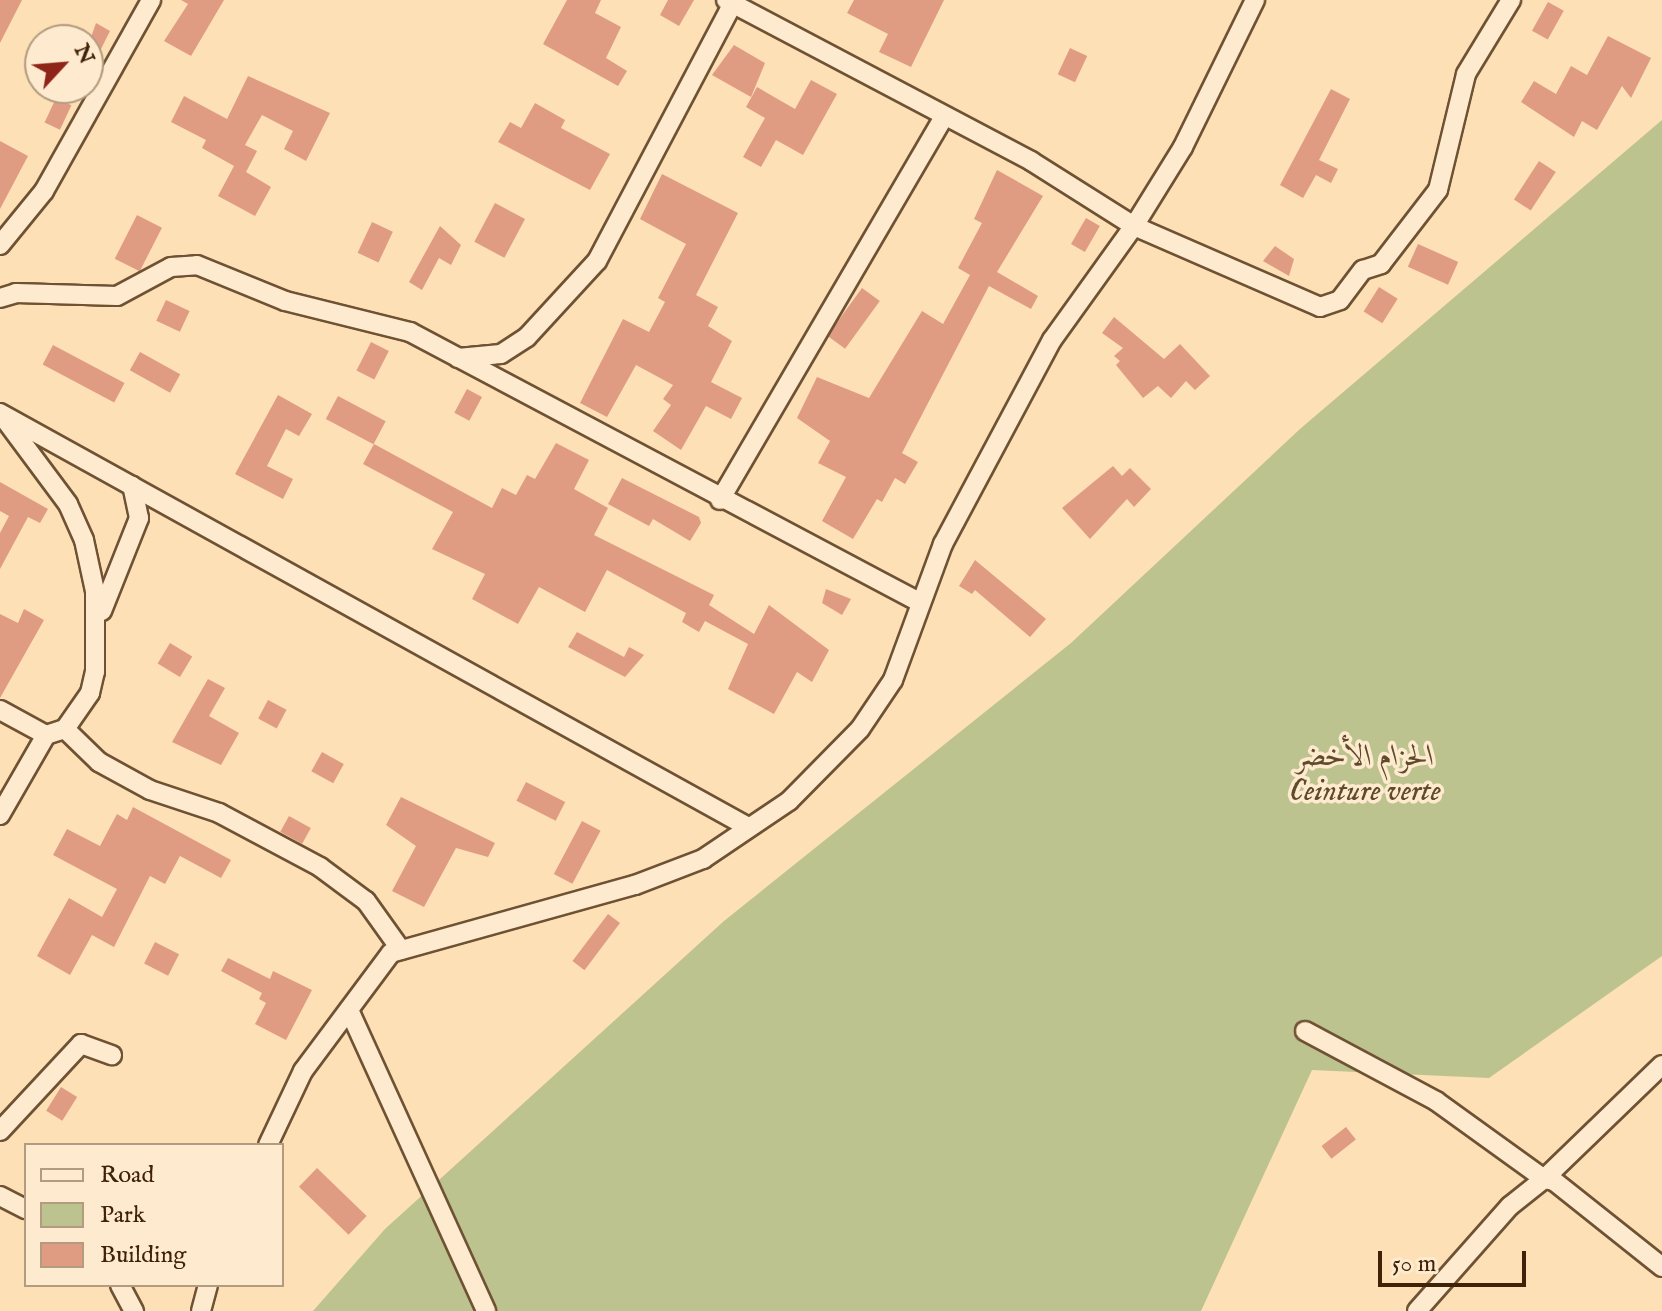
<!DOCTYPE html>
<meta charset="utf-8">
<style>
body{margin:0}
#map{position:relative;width:1662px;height:1311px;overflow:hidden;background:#fde0b5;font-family:"IM FELL English",Amiri,serif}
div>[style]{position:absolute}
.green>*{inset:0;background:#bdc38f}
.building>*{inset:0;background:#df9c83;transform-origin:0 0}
.roads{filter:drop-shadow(2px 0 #6f5233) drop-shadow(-2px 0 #6f5233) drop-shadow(0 2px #6f5233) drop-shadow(0 -2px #6f5233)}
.minor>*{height:18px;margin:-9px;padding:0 9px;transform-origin:9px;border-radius:9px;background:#feebcf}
span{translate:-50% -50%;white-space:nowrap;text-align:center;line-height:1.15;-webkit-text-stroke:7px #feebcf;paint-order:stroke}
.park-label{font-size:30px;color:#5f4a2a;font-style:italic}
.legend{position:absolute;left:24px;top:1143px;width:260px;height:144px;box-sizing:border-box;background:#feebcf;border:2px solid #b29b7f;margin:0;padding:10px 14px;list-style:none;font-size:24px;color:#402208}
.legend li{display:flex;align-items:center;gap:16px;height:40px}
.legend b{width:40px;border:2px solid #b29b7f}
.north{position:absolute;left:24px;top:24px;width:80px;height:80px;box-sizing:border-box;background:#feebcf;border:2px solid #b29b7f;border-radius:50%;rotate:64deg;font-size:22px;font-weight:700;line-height:32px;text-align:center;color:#402208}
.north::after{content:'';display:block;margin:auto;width:28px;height:36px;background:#8f2418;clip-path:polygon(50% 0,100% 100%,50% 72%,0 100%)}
.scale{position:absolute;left:1378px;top:1251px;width:148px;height:36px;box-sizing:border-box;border:4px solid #402208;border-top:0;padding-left:10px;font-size:24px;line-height:28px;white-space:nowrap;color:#402208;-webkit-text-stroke:6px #feebcf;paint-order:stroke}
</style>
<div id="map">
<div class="green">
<div style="clip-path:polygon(1662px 120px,1662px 956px,1489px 1078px,1312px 1070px,1201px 1311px,313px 1311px,385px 1229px,724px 921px,1071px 643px,1300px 429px)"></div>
</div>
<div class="building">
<div style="clip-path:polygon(0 0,22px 0,0 43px)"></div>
<div style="clip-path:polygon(181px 0,224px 0,191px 56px,164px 41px,188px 4px)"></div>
<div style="clip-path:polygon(567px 0,601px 0,595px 13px,621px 27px,606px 58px,627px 71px,618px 86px,543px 44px)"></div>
<div style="clip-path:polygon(668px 0,694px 0,679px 26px,660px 15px)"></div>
<div style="clip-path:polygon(854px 0,944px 0,911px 67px,879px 52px,888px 34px,847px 13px)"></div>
<div style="left:1548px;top:2px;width:18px;height:33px;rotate:29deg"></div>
<div style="clip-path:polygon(96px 23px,110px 31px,99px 53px,88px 46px)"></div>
<div style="clip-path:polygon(1608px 36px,1651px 58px,1631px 98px,1622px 86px,1597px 130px,1582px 121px,1574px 137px,1521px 102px,1534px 81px,1556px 94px,1571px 66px,1587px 75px)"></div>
<div style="clip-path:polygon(734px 45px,765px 63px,751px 97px,712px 75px)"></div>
<div style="left:1070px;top:48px;width:19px;height:29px;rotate:25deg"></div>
<div style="clip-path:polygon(248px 76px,330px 113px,306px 161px,284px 149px,293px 131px,262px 115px,245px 145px,257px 151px,246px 172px,271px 187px,255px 216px,218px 196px,234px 166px,202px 148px,206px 140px,171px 122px,184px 96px,227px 119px)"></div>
<div style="clip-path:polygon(811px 80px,837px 94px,803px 155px,776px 140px,761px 167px,743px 157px,765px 118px,746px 107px,757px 87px,795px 109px)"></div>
<div style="clip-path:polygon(1331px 89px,1350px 99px,1319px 160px,1338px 169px,1331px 183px,1316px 175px,1303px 198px,1280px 185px)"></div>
<div style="left:56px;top:98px;width:17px;height:27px;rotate:25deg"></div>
<div style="clip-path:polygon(535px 103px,565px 120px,561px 128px,610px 154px,590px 190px,498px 142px,510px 122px,521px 128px)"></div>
<div style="clip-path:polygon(0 141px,28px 156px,0 209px)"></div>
<div style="left:1539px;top:161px;width:20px;height:46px;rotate:33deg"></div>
<div style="clip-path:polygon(997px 170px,1043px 196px,997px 272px,1038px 296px,1031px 309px,989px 286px,902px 453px,918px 462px,905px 484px,895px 478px,882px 502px,877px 499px,853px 539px,822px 521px,846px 477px,818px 463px,830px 441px,797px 418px,817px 377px,869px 398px,922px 311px,943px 324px,970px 275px,958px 268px,982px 223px,974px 219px)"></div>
<div style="clip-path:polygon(662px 174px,738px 213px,696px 295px,718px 307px,708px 326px,732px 341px,711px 382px,742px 398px,731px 419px,706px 406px,681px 450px,653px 431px,671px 405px,663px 399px,673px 385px,636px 365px,607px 417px,580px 403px,623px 319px,649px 332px,665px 302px,658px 298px,686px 244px,640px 219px)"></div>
<div style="left:495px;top:203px;width:34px;height:44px;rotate:28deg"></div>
<div style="left:137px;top:215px;width:28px;height:49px;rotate:27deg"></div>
<div style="left:1086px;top:218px;width:16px;height:30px;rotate:30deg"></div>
<div style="left:372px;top:222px;width:23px;height:34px;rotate:25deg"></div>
<div style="clip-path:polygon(440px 226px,461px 245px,451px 265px,439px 258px,422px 290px,409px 282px)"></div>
<div style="left:1418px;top:244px;width:44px;height:25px;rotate:24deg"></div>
<div style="clip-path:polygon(1275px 246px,1294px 259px,1289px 276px,1263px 261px)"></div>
<div style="left:1379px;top:287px;width:22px;height:29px;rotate:32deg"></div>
<div style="left:862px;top:288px;width:22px;height:59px;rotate:36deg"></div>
<div style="left:166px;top:300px;width:26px;height:23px;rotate:25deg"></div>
<div style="clip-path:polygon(1114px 317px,1164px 359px,1180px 344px,1210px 376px,1195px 390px,1186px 381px,1171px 398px,1158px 386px,1143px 398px,1116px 365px,1120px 361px,1114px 356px,1123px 348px,1102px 333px)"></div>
<div style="left:371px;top:342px;width:20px;height:32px;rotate:27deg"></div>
<div style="left:53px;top:345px;width:81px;height:22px;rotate:28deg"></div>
<div style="left:140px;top:352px;width:46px;height:21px;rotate:29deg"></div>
<div style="left:467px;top:389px;width:17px;height:27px;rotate:28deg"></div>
<div style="clip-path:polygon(278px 395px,312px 414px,299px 436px,286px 429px,267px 466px,293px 479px,283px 499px,235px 474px)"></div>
<div style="left:338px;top:396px;width:54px;height:26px;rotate:28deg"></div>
<div style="clip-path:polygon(556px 443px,589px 460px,574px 489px,608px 508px,594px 535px,714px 595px,709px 605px,754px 634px,769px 605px,829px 650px,812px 682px,797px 672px,774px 714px,728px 689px,748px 644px,705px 621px,699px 632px,682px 622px,686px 613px,607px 570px,585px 612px,539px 587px,518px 624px,472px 599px,485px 574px,432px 549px,453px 512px,363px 464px,374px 444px,492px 508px,502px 488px,516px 495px,527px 475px,535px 479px)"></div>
<div style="clip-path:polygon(1113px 466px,1122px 476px,1130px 468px,1151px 489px,1134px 507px,1127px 499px,1090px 539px,1062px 508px)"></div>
<div style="clip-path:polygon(622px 478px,699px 517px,701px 523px,690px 541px,653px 519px,649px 526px,608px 504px)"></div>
<div style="clip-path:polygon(0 482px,48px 509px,40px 523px,28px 517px,0 569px,0 533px,9px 516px,0 511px)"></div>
<div style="clip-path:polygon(975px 560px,1046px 619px,1030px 637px,975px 590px,972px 594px,959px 586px)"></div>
<div style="clip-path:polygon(826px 589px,851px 599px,842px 615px,822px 603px)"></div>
<div style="clip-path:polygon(24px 609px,44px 620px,0 698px,0 614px,18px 623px)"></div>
<div style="clip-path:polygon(577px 632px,624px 657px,629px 647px,644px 655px,625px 677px,568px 647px)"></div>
<div style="left:170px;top:643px;width:26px;height:24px;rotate:31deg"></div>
<div style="clip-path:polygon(208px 679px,225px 688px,209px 716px,239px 733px,221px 765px,172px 742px)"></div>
<div style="left:268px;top:700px;width:21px;height:21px;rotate:28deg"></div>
<div style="left:322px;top:752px;width:25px;height:22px;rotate:29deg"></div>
<div style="left:526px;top:782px;width:44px;height:21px;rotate:27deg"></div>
<div style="clip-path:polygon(401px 797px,495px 843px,488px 857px,456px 848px,424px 907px,392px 891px,416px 846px,386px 825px)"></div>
<div style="clip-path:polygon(133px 807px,231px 860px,221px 878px,180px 856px,165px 884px,150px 876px,114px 947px,92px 935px,70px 975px,37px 956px,49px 934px,69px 898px,102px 917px,117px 889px,53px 855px,67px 829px,100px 846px,117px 814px,127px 820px)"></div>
<div style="left:289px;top:816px;width:25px;height:18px;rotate:29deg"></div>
<div style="left:582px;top:821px;width:21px;height:60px;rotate:28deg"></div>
<div style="left:608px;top:914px;width:15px;height:59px;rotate:37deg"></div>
<div style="left:155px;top:942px;width:27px;height:24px;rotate:27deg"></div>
<div style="clip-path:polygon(228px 958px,270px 979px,273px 971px,312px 990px,286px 1040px,255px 1024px,266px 1003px,259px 999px,262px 993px,221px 971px)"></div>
<div style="left:61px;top:1087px;width:19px;height:28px;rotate:32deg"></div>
<div style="left:1346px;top:1127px;width:16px;height:31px;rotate:52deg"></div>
<div style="left:317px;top:1168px;width:69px;height:26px;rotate:44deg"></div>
</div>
<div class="roads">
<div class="minor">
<div style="left:726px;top:0;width:345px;rotate:27.8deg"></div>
<div style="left:1031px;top:161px;width:122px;rotate:32.3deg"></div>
<div style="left:1134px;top:226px;width:93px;rotate:-58.2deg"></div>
<div style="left:1183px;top:147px;width:164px;rotate:-63.9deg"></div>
<div style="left:0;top:245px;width:70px;rotate:-50.8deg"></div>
<div style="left:44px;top:191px;width:219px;rotate:-60.7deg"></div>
<div style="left:0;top:298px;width:17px;rotate:-17deg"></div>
<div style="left:16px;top:293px;width:101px;rotate:1.7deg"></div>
<div style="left:117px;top:296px;width:61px;rotate:-28.2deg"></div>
<div style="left:171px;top:267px;width:26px;rotate:-4deg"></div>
<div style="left:197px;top:265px;width:95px;rotate:22.2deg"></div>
<div style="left:285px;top:301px;width:129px;rotate:13.9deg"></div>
<div style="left:410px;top:332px;width:578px;rotate:27.94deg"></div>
<div style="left:458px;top:358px;width:43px;rotate:-5.3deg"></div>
<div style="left:501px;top:354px;width:31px;rotate:-33deg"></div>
<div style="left:527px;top:337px;width:103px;rotate:-47.4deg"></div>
<div style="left:597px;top:261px;width:292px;rotate:-62.2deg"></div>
<div style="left:0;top:413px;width:855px;rotate:28.96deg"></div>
<div style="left:720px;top:500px;width:441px;rotate:-59.7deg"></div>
<div style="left:102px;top:611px;width:100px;rotate:-68.3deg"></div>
<div style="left:139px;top:518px;width:33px;rotate:-102deg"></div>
<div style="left:0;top:710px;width:52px;rotate:28.5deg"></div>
<div style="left:46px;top:735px;width:20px;rotate:-18deg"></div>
<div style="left:65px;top:729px;width:44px;rotate:-55.2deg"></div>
<div style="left:90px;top:693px;width:22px;rotate:-77deg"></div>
<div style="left:95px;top:672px;width:81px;rotate:-90deg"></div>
<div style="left:95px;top:591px;width:52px;rotate:-102.2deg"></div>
<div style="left:84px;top:540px;width:39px;rotate:-114deg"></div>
<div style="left:68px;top:504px;width:107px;rotate:-126.7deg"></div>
<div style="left:65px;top:729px;width:47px;rotate:44.1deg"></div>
<div style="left:99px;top:762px;width:58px;rotate:28.8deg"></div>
<div style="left:150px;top:790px;width:73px;rotate:18.4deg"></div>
<div style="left:219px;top:813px;width:115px;rotate:28.1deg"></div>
<div style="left:320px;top:867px;width:57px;rotate:36.5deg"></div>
<div style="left:366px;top:901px;width:60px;rotate:54.5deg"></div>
<div style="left:0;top:815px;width:92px;rotate:-60.1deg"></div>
<div style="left:349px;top:1010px;width:331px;rotate:65.5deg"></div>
<div style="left:1305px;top:1031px;width:149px;rotate:28.1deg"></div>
<div style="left:1436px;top:1101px;width:133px;rotate:35.8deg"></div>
<div style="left:1544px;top:1179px;width:164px;rotate:-44deg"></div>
<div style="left:0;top:1131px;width:119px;rotate:-47deg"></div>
<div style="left:81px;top:1044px;width:33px;rotate:20deg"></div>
<div style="left:268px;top:1145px;width:82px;rotate:-64.7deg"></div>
<div style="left:303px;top:1071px;width:147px;rotate:-53.3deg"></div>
<div style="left:391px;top:953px;width:253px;rotate:-15.6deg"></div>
<div style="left:635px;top:885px;width:73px;rotate:-20.9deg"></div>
<div style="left:703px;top:859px;width:104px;rotate:-34deg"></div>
<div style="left:789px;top:801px;width:101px;rotate:-45.4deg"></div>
<div style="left:860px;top:729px;width:59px;rotate:-56deg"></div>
<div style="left:893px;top:680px;width:145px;rotate:-69.8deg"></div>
<div style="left:943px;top:544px;width:231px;rotate:-61.9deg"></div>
<div style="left:1052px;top:340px;width:140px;rotate:-54.3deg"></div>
<div style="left:1134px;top:226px;width:203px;rotate:23.5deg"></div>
<div style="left:1320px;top:307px;width:21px;rotate:-19deg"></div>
<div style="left:1340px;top:300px;width:38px;rotate:-53deg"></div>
<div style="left:1363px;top:270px;width:19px;rotate:-18deg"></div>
<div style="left:1381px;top:264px;width:93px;rotate:-52.4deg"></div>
<div style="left:1438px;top:190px;width:119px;rotate:-76.4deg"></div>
<div style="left:1466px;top:74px;width:87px;rotate:-58.7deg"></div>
<div style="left:0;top:1196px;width:29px;rotate:27deg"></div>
<div style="left:120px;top:1285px;width:30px;rotate:62deg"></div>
<div style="left:201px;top:1311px;width:27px;rotate:-75deg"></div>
<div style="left:1417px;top:1311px;width:140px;rotate:-48.5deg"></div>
<div style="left:1510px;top:1206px;width:43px;rotate:-38.5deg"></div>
<div style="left:1544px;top:1179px;width:10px;rotate:11deg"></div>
<div style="left:1554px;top:1181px;width:138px;rotate:38.5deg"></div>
</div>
</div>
<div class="park-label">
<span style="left:1365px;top:774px">الحزام الأخضر<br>Ceinture verte</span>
</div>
<ul class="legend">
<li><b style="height:10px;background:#feebcf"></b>Road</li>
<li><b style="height:22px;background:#bdc38f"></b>Park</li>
<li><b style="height:22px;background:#df9c83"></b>Building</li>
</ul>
<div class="north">N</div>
<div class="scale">50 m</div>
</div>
